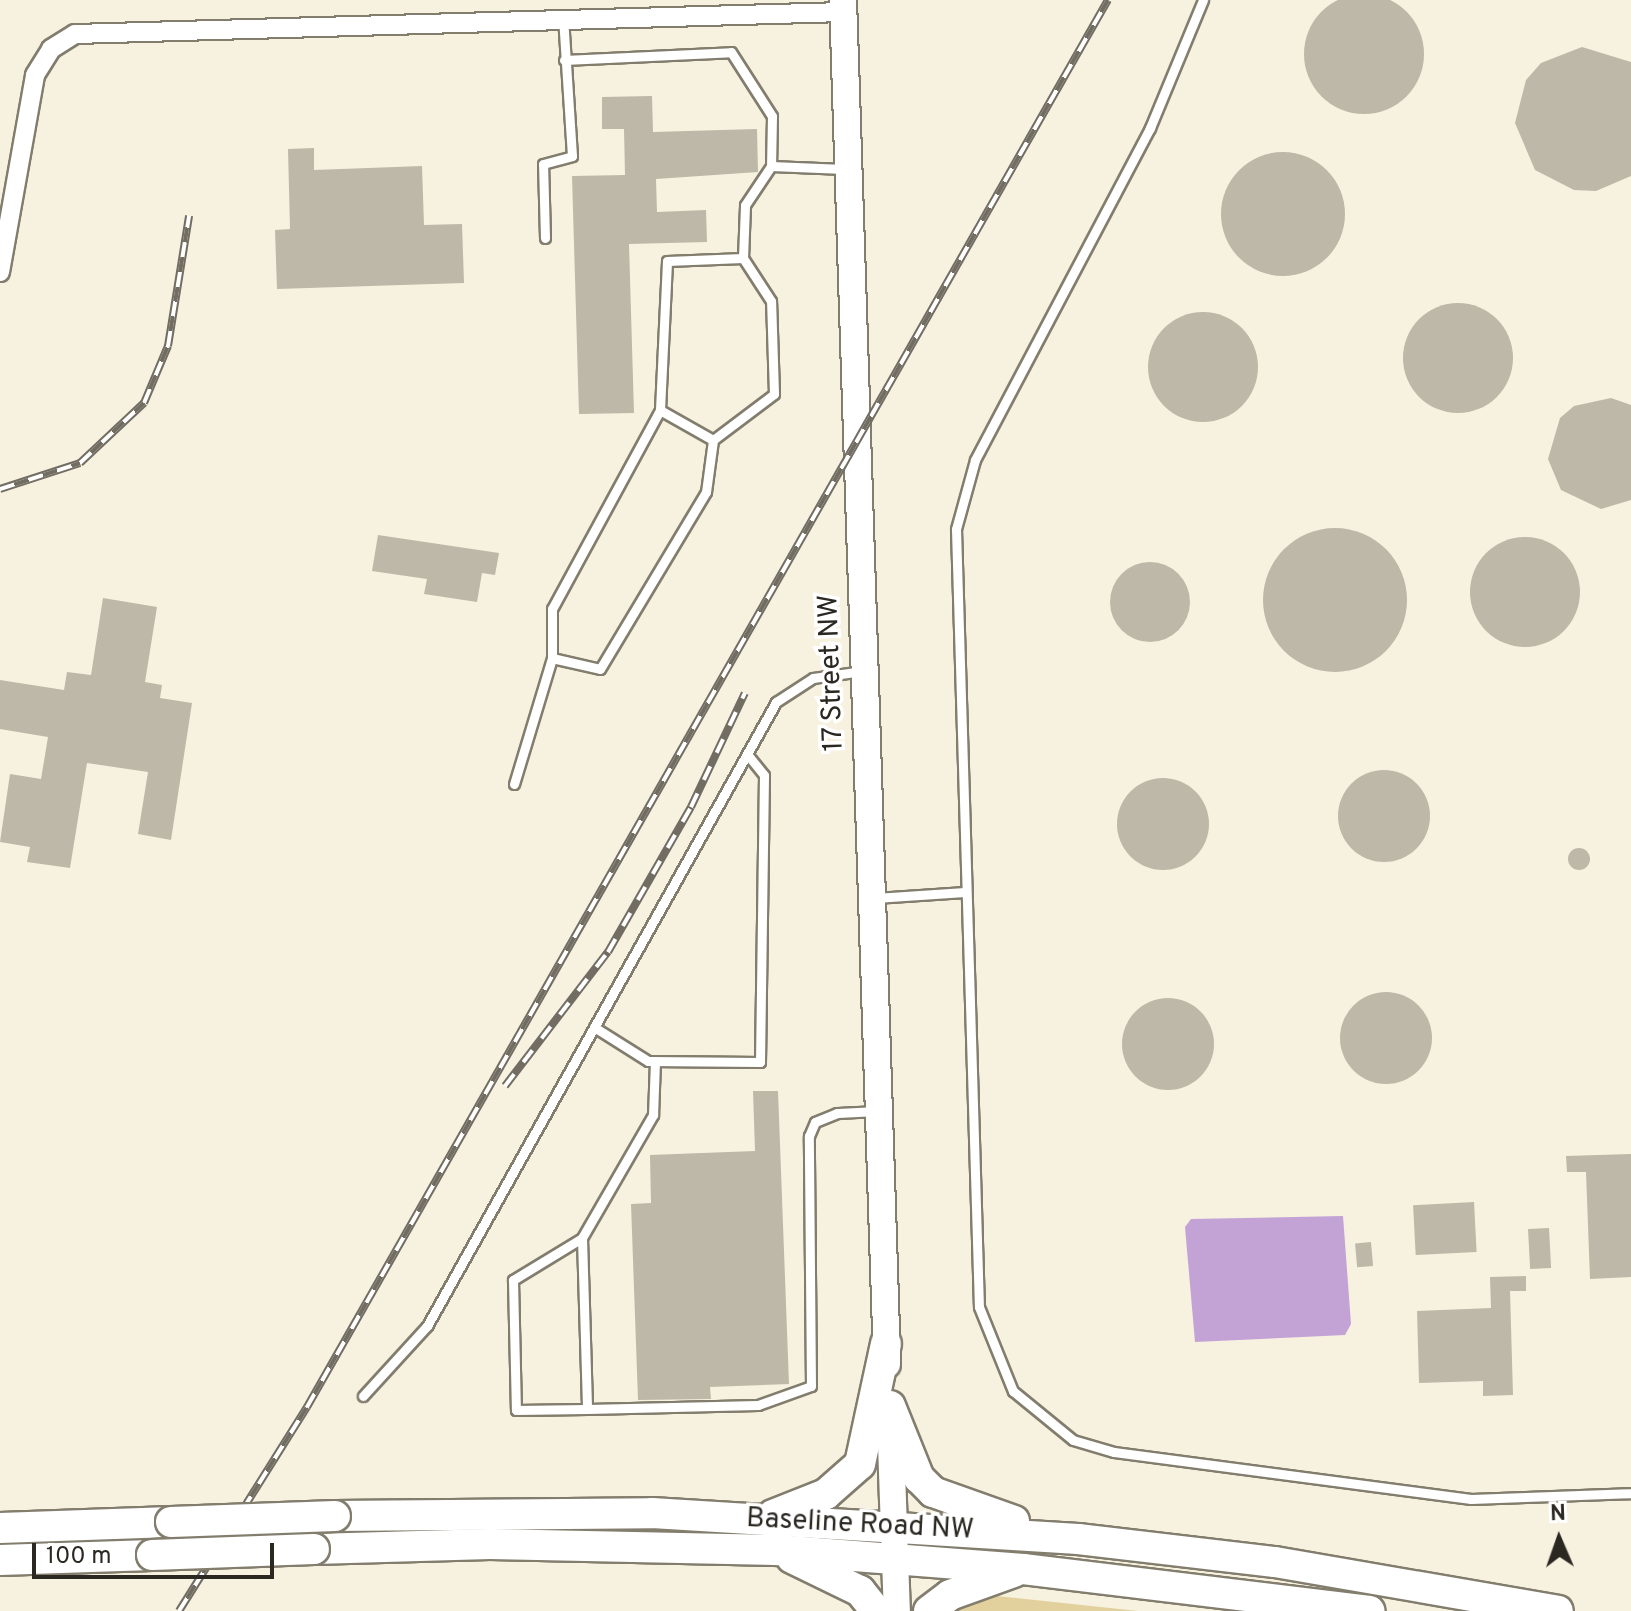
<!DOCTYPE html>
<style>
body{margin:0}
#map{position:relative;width:1631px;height:1611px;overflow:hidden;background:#f7f1e0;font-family:Overpass,sans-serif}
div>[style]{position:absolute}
.green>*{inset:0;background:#e2d19d}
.water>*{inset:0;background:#c3a3d6}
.building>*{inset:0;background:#bdb8a7;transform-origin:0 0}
.round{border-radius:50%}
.roads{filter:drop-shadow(2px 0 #827d6d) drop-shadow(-2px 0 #827d6d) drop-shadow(0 2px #827d6d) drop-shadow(0 -2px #827d6d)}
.lane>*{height:9px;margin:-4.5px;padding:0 4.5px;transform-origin:4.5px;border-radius:4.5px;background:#fff}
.street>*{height:18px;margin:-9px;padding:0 9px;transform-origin:9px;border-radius:9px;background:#fff}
.secondary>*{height:26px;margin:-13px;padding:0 13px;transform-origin:13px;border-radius:13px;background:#fff}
.primary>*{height:30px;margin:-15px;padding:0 15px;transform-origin:15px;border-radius:15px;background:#fff}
.rail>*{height:8px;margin-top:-4px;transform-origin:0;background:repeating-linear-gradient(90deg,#fff 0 15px,#716d63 0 30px);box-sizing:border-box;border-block:2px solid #716d63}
.bridges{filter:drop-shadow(2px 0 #827d6d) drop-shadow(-2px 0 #827d6d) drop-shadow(0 2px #827d6d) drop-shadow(0 -2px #827d6d)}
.primary-bridge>*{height:30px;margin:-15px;padding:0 15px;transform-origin:15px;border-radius:15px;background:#fff}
span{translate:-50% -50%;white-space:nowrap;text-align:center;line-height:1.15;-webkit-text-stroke:7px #fff;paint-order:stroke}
.street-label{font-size:28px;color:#2b2822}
.north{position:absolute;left:1519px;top:1499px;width:80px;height:80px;-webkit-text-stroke:6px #fff;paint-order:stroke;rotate:358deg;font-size:22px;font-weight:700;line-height:32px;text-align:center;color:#2b2822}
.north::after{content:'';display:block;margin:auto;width:28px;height:36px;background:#2b2822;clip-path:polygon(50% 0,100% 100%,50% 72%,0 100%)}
.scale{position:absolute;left:32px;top:1543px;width:242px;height:36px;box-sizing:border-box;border:4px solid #2b2822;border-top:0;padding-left:10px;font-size:24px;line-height:28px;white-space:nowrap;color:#2b2822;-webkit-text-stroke:6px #fff;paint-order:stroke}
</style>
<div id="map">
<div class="green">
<div style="clip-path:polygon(983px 1596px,997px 1596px,1138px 1611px,942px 1611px)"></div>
</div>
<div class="water">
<div style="clip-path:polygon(1343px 1216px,1351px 1324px,1345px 1335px,1195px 1342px,1185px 1227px,1191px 1219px)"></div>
</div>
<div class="building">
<div class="round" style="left:1304px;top:-6px;width:120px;height:120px"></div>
<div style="clip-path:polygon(1582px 47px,1631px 62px,1631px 176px,1596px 191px,1574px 190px,1535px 170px,1515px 123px,1526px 80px,1541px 63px)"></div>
<div style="clip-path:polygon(652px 96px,653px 132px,757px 129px,758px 172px,656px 179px,657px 212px,706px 210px,707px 242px,629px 244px,634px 413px,579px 414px,572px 176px,625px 175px,624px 129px,602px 129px,602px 97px)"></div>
<div style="clip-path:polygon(314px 148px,314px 170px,422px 166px,424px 225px,462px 224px,464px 283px,277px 289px,275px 230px,290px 229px,288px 149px)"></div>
<div class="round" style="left:1221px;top:152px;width:124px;height:124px"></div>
<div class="round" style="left:1403px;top:303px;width:110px;height:110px"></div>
<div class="round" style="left:1148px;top:312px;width:110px;height:110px"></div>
<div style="clip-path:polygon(1611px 398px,1631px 405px,1631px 500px,1601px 509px,1561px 490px,1548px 459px,1560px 418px,1574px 406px)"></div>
<div class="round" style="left:1263px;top:528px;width:144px;height:144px"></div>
<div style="clip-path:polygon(378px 535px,499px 553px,495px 575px,482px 573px,477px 602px,424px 594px,427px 579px,372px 571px)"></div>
<div class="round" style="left:1470px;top:537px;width:110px;height:110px"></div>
<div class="round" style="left:1110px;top:562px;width:80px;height:80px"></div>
<div style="clip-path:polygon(103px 598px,157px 607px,145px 682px,162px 685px,160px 698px,192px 703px,171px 840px,138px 834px,148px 772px,87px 763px,70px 868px,27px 862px,30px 847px,0 842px,10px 774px,41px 779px,48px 737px,0 729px,0 680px,64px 690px,67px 672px,91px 675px)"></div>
<div class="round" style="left:1338px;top:770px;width:92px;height:92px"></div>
<div class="round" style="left:1117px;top:778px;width:92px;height:92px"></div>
<div class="round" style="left:1568px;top:848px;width:22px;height:22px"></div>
<div class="round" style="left:1340px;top:992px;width:92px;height:92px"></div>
<div class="round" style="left:1122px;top:998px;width:92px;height:92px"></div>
<div style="clip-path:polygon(753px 1091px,778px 1091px,789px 1384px,710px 1387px,711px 1399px,638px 1400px,631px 1204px,651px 1203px,650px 1155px,755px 1151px)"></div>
<div style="clip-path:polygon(1631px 1154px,1631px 1277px,1590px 1279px,1586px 1172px,1567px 1172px,1566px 1156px)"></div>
<div style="left:1474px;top:1202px;width:50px;height:61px;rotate:87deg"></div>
<div style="left:1549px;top:1228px;width:40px;height:21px;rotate:87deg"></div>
<div style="left:1371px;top:1242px;width:24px;height:16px;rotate:85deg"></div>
<div style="clip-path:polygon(1526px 1276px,1526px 1291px,1510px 1291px,1513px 1395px,1483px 1396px,1483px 1381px,1419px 1383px,1417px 1311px,1491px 1308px,1490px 1277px)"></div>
</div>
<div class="roads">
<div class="lane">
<div style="left:1203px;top:0;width:139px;rotate:112.5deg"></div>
<div style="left:1150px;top:128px;width:375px;rotate:117.8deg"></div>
<div style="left:975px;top:460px;width:72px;rotate:105.4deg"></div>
<div style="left:956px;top:529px;width:778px;rotate:88.31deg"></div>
<div style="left:979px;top:1307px;width:91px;rotate:68deg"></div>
<div style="left:1013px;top:1391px;width:77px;rotate:39.2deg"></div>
<div style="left:1073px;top:1440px;width:43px;rotate:16.3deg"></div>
<div style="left:1114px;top:1452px;width:360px;rotate:7.5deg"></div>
<div style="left:1471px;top:1499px;width:160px;rotate:-2.1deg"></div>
<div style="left:564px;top:60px;width:167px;rotate:-2.7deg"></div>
<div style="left:731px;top:52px;width:76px;rotate:57.4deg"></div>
<div style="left:772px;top:116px;width:50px;rotate:91.1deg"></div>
<div style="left:545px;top:238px;width:74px;rotate:-91.5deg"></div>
<div style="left:543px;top:164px;width:30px;rotate:-15deg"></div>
<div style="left:572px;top:156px;width:138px;rotate:-93.7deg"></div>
<div style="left:713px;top:440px;width:76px;rotate:-37deg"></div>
<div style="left:774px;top:394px;width:93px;rotate:-91.8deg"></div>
<div style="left:771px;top:301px;width:51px;rotate:-123.1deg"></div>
<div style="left:552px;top:658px;width:49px;rotate:-90deg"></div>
<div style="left:552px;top:609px;width:226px;rotate:-61.5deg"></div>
<div style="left:514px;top:784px;width:132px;rotate:-73.2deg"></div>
<div style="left:552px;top:658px;width:49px;rotate:12.9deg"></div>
<div style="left:600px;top:669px;width:206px;rotate:-59.1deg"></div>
<div style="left:706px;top:492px;width:52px;rotate:-82.3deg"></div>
<div style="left:713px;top:440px;width:61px;rotate:-150.5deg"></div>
<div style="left:660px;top:410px;width:149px;rotate:-87.3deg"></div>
<div style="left:667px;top:261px;width:76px;rotate:-2.3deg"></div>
<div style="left:743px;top:258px;width:53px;rotate:-87.8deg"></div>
<div style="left:745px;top:205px;width:47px;rotate:-56.3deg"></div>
<div style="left:771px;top:166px;width:73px;rotate:2.4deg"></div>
<div style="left:876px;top:898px;width:88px;rotate:-3.9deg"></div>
<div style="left:594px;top:1027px;width:64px;rotate:32.2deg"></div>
<div style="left:648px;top:1061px;width:112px;rotate:0.5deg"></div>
<div style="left:760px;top:1062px;width:287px;rotate:-89.2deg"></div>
<div style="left:764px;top:775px;width:27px;rotate:-129deg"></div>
<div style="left:655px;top:1061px;width:54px;rotate:92.1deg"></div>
<div style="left:653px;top:1115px;width:142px;rotate:120deg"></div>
<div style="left:582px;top:1238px;width:171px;rotate:88.3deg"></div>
<div style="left:587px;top:1409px;width:171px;rotate:-1.3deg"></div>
<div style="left:758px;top:1405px;width:56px;rotate:-19.7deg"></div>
<div style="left:811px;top:1386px;width:250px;rotate:-90.5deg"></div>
<div style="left:809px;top:1136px;width:15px;rotate:-67deg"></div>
<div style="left:815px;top:1122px;width:24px;rotate:-22deg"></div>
<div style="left:837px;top:1113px;width:41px;rotate:-2.8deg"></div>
<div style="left:582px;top:1238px;width:81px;rotate:148.7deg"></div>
<div style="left:513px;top:1280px;width:130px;rotate:88.7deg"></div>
<div style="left:516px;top:1410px;width:71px;rotate:-0.8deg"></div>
<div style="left:363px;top:1396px;width:95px;rotate:-47.6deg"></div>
<div style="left:427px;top:1326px;width:715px;rotate:-60.78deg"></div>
<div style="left:776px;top:702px;width:44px;rotate:-33deg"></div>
<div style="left:813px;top:678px;width:49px;rotate:-8.1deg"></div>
</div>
<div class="street">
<div style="left:0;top:272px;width:200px;rotate:-79.9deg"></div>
<div style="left:35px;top:75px;width:31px;rotate:-58deg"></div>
<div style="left:51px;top:49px;width:28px;rotate:-32deg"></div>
<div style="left:75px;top:34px;width:768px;rotate:-1.64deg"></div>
</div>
<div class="secondary">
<div style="left:843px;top:0;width:1365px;rotate:88.15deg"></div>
<div style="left:890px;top:1415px;width:196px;rotate:88deg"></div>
</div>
<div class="primary">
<div style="left:890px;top:1406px;width:78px;rotate:68.1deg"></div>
<div style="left:919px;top:1478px;width:20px;rotate:45deg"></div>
<div style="left:933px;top:1492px;width:86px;rotate:19.7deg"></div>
<div style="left:773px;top:1515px;width:57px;rotate:-21.6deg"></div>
<div style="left:826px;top:1494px;width:45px;rotate:-41.4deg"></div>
<div style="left:860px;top:1464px;width:123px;rotate:-77.8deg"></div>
<div style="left:335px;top:1516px;width:317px;rotate:-0.5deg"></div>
<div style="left:652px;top:1513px;width:427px;rotate:3.5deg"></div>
<div style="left:1078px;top:1539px;width:198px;rotate:6.7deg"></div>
<div style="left:1275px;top:1562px;width:287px;rotate:9.8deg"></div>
<div style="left:0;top:1528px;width:171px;rotate:-2deg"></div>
<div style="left:314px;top:1549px;width:176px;rotate:-1.6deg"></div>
<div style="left:490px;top:1544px;width:286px;rotate:1.2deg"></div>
<div style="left:776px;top:1550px;width:248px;rotate:4.4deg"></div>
<div style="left:1023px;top:1569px;width:349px;rotate:6.9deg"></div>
<div style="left:792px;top:1558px;width:76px;rotate:25.9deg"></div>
<div style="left:860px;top:1591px;width:26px;rotate:51deg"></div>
<div style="left:0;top:1560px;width:152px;rotate:-1.9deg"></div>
<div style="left:929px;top:1611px;width:26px;rotate:-37deg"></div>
<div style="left:950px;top:1595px;width:68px;rotate:-19.8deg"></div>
</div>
</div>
<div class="rail">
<div style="left:0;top:489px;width:84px;rotate:-18deg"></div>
<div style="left:80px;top:463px;width:88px;rotate:-43.2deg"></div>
<div style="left:144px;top:403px;width:62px;rotate:-67.2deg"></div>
<div style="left:168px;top:346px;width:132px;rotate:-80.8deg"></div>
<div style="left:505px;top:1086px;width:169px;rotate:-52.5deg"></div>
<div style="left:608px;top:952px;width:167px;rotate:-60.2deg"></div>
<div style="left:691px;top:807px;width:126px;rotate:-64.7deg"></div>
<div style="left:179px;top:1611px;width:241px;rotate:-57.9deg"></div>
<div style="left:307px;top:1407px;width:1619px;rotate:-60.35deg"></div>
</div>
<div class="bridges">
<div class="primary-bridge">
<div style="left:171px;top:1522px;width:164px;rotate:-2.1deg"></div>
<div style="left:152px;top:1555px;width:162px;rotate:-2.1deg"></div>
</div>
</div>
<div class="street-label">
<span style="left:832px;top:673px;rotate:-92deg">17 Street NW</span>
<span style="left:860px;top:1525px;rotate:3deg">Baseline Road NW</span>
</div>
<div class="north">N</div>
<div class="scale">100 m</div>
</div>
